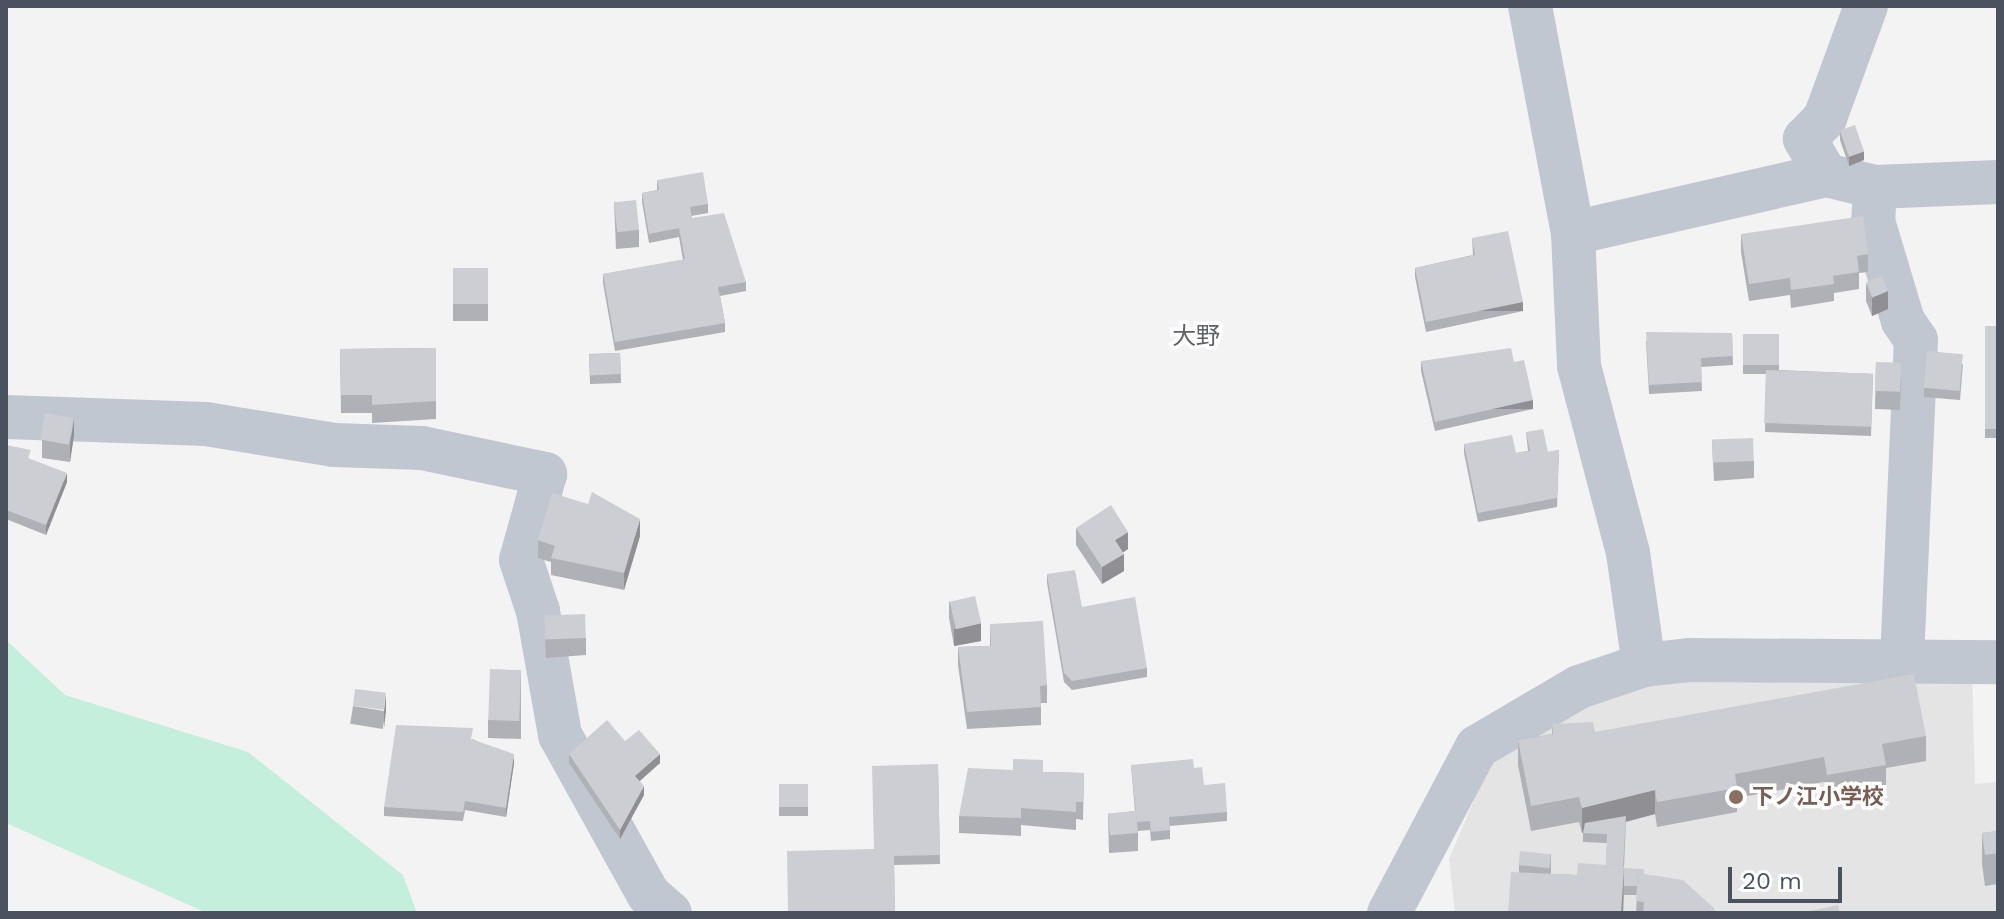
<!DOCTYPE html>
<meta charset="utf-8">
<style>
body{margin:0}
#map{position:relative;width:2004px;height:919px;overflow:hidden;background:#f4f3f3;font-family:"Work Sans","Noto Sans JP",sans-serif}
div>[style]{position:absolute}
.education>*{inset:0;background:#e5e4e4}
.green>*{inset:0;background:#c4efdc}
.minor>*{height:44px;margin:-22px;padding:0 22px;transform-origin:22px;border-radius:22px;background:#c1c7d0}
.wall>*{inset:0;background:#b0b1b6;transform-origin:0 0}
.shaded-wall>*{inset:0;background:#909094;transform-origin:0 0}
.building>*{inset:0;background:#cdced4;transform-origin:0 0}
.dots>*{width:22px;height:22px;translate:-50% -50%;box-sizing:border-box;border:4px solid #fff;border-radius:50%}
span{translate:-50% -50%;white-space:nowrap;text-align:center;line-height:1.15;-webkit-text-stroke:7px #fff;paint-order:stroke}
.education-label{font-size:22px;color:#785e54;font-weight:700}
.left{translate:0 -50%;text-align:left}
.neighbourhood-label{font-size:24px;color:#5f6167}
.frame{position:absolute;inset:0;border:8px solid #4b525f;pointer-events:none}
.scale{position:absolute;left:1728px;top:867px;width:114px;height:36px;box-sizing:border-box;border:4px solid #4b525f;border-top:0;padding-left:10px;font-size:24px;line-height:28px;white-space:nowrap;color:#4b525f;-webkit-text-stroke:6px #fff;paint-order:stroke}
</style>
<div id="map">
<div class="education">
<div style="clip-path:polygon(1683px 672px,1972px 673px,1975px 784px,1998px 782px,1998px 913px,1455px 913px,1449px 859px,1497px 746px,1566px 708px)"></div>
</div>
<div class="green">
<div style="clip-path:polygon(6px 640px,65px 695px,248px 752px,403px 875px,417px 913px,207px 913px,6px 823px)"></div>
</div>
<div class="minor">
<div style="left:1530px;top:6px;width:231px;rotate:79.3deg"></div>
<div style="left:1573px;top:233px;width:133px;rotate:87.4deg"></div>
<div style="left:1579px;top:366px;width:193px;rotate:75.3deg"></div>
<div style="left:1628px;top:553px;width:113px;rotate:81.9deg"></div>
<div style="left:1826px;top:175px;width:42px;rotate:-120.3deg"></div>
<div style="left:1805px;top:139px;width:29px;rotate:-46deg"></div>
<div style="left:1825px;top:118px;width:119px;rotate:-69.9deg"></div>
<div style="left:1875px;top:187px;width:34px;rotate:93deg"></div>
<div style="left:1873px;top:221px;width:104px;rotate:73.3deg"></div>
<div style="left:1903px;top:321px;width:23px;rotate:56deg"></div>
<div style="left:1916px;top:340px;width:317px;rotate:92.5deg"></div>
<div style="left:1573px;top:233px;width:260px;rotate:-12.9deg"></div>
<div style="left:1826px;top:175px;width:50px;rotate:13.8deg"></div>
<div style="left:1875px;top:187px;width:123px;rotate:-2.3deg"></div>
<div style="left:6px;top:417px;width:200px;rotate:2deg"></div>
<div style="left:206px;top:424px;width:130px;rotate:9.3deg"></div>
<div style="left:334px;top:445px;width:88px;rotate:2deg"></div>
<div style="left:422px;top:448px;width:126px;rotate:11.9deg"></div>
<div style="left:545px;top:474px;width:89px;rotate:105.6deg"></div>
<div style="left:521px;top:560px;width:54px;rotate:71.6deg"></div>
<div style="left:538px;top:611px;width:126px;rotate:79.9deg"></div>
<div style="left:560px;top:735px;width:182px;rotate:61deg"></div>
<div style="left:648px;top:894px;width:29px;rotate:41deg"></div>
<div style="left:1389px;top:913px;width:188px;rotate:-62.1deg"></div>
<div style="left:1477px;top:747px;width:118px;rotate:-30.5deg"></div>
<div style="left:1579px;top:687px;width:69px;rotate:-18.7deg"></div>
<div style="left:1644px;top:665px;width:45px;rotate:-6.3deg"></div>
<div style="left:1689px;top:660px;width:309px;rotate:0.4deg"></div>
</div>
<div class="wall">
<div style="clip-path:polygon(1840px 130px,1864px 160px,1849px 166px,1840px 140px)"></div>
<div style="clip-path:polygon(657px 180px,708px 204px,708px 213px,691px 216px,692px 218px,746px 282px,746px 291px,720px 296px,725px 323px,725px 332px,615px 351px,603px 283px,603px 274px,683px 260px,679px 237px,649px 243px,642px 202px,642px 193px,657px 190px)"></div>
<div style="clip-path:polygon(614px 201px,639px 230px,639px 247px,616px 249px)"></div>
<div style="clip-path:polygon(1741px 234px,1868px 254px,1868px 272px,1859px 273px,1859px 289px,1834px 293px,1834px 301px,1791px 308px,1790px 295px,1749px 301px,1741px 252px)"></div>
<div style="clip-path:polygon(1472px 238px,1523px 311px,1426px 332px,1415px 277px,1415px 268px,1473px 255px)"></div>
<div style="left:453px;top:268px;width:35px;height:53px"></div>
<div style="clip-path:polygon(1866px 283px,1888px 309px,1872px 316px,1866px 301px)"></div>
<div style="left:1985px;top:326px;width:13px;height:112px"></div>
<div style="clip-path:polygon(1732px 333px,1733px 365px,1701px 367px,1702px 391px,1649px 394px,1646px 341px)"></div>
<div style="clip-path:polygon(1743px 334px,1779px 334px,1779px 370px,1873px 374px,1871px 436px,1765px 432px,1766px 374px,1743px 374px)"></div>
<div style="clip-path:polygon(436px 348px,436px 419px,372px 423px,372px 413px,341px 413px,340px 349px)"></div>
<div style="left:620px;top:353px;width:30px;height:31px;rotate:88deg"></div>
<div style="clip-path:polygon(1421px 361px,1514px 362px,1533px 409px,1435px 431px,1421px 371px)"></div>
<div style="clip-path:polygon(1876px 362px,1901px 380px,1900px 410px,1875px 409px)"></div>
<div style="clip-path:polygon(1963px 364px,1960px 400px,1924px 397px,1924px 388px)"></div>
<div style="clip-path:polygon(1526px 432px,1548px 452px,1559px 450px,1557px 507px,1478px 522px,1464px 453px,1464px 444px,1516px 453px,1528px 451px)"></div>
<div style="clip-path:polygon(74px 435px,70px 462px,42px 458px,42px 440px)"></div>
<div style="clip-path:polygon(1712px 441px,1754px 461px,1754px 478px,1714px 481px)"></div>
<div style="clip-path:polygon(6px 445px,67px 482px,46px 535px,6px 519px)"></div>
<div style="clip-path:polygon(1076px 528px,1128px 549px,1123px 552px,1124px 571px,1102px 584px,1076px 545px)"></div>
<div style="clip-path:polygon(640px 536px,624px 590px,551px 575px,551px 562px,538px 558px,538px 540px)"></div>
<div style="clip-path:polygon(1047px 574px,1147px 668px,1147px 677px,1072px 690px,1064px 682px,1047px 583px)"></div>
<div style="clip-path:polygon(949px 601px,981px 641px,954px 646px,949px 618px)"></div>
<div style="clip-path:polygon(544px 617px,586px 638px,586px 655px,546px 658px)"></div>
<div style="clip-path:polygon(990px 624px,1047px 685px,1047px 703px,1041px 703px,1041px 725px,967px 729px,958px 665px,958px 647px,990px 646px)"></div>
<div style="clip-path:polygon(521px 670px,521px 739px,488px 738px,488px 720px)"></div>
<div style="left:353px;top:706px;width:33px;height:18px;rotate:9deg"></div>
<div style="clip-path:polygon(1552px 724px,1595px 732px,1926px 736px,1926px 761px,1886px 768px,1886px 789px,1827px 800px,1824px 782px,1737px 798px,1737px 812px,1657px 827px,1655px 814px,1626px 822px,1624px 868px,1644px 874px,1715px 913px,1636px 913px,1637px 895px,1624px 895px,1623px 913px,1508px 913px,1519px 872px,1519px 865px,1551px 854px,1551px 874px,1577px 875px,1606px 865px,1607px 843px,1583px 842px,1583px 833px,1582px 833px,1579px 822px,1531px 831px,1518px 765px,1518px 740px,1552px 734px)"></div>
<div style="clip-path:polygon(473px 739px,514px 763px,506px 817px,465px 810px,463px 821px,384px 816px,384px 807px)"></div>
<div style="clip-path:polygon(625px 741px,660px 763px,640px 781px,644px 795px,620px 839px,569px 763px,569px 754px)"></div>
<div style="clip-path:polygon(938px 764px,940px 864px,894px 865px,895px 913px,788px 913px,874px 849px)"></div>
<div style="clip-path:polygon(1131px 765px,1204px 785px,1227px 812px,1227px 821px,1170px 826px,1170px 839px,1151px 841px,1150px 830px,1138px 831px,1138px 851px,1109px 853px,1108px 814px,1135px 811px)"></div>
<div style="clip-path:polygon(1043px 772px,1084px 773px,1083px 820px,1076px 819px,1076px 830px,1021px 825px,1021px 836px,959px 833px,959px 816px)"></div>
<div style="left:779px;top:784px;width:29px;height:32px"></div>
<div style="clip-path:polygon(1998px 831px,1998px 884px,1985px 886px,1982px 864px,1982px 833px)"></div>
</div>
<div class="shaded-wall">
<div style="clip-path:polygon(1864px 151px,1864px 160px,1849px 166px,1849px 157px)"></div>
<div style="clip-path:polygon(1888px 291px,1888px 309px,1872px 316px,1872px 298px)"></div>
<div style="left:1523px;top:302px;width:9px;height:99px;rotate:90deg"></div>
<div style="left:1533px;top:400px;width:9px;height:100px;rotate:90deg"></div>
<div style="clip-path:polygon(74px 418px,74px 435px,70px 462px,70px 445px)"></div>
<div style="clip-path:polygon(67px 473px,67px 482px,46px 535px,46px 525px)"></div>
<div style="clip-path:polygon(640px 519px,640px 536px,624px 590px,624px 573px)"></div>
<div style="clip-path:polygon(1128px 532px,1128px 549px,1115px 558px,1115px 540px)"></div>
<div style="clip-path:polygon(1124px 554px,1124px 571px,1102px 584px,1102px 567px)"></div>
<div style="clip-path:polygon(981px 623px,981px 641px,954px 646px,954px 629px)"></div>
<div style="clip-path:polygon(386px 693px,386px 711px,384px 728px,384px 711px)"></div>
<div style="clip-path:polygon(514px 754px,514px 763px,506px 817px,506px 808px)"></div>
<div style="clip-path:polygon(660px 754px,660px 763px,635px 785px,635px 776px)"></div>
<div style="clip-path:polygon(644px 786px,644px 795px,620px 839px,620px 830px)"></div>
<div style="clip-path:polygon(1655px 790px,1655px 814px,1582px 833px,1582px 808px)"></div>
<div style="clip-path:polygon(1624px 866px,1623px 913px,1621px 913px)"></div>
</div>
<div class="building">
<div style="left:1855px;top:125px;width:28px;height:16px;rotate:71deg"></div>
<div style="clip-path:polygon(703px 172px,708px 204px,690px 207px,692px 218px,724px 213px,746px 282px,718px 287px,725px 323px,615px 342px,603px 274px,685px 259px,679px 228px,649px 234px,642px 193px,659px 190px,657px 180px)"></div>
<div style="left:636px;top:200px;width:30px;height:22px;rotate:84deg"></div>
<div style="clip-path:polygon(1863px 216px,1868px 254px,1857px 256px,1859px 272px,1833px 276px,1834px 284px,1791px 290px,1790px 278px,1749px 284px,1741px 234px)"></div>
<div style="clip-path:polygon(1508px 231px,1523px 302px,1426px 322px,1415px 268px,1475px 255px,1472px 238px)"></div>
<div style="left:453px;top:268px;width:35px;height:36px"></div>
<div style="left:1882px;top:276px;width:16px;height:17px;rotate:68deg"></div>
<div style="left:1985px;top:326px;width:13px;height:103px"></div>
<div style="clip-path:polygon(1646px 332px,1732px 333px,1733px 356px,1701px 358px,1702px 382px,1649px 385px)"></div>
<div style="left:1743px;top:334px;width:36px;height:31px"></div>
<div style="clip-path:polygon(436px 348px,436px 401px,372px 405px,372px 395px,341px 395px,340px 349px)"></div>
<div style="clip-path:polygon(1511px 348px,1514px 362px,1524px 360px,1533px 400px,1435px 422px,1421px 361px)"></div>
<div style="left:1927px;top:351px;width:36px;height:37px;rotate:5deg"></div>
<div style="left:620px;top:353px;width:21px;height:31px;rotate:87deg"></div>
<div style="left:1876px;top:362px;width:25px;height:29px;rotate:2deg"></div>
<div style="left:1766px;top:370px;width:107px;height:53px;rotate:2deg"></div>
<div style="left:45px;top:413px;width:29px;height:27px;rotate:10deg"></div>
<div style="clip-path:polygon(1543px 429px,1548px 452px,1559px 450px,1557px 498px,1478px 513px,1464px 444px,1512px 435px,1516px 453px,1530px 451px,1526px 432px)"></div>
<div style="left:1753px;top:438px;width:23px;height:41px;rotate:88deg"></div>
<div style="clip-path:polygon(6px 445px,31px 450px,28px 458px,67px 473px,46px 525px,6px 510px)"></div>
<div style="clip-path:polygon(592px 492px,640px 519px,624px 573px,551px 558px,555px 546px,538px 540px,552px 493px,588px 504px)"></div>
<div style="clip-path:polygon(1111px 505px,1128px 532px,1115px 540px,1124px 554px,1102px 567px,1076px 528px)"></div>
<div style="clip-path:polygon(1075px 570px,1082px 607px,1135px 597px,1147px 668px,1072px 681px,1064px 673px,1047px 574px)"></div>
<div style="left:975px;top:596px;width:28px;height:26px;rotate:77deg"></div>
<div style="left:585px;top:614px;width:24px;height:41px;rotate:88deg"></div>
<div style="clip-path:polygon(1043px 621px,1047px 685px,1040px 686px,1041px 707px,967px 712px,958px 647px,991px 646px,990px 624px)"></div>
<div style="left:490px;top:669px;width:31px;height:51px;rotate:2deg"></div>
<div style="clip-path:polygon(1914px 674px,1926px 736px,1882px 744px,1886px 765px,1827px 775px,1824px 757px,1735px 774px,1737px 788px,1657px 802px,1655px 790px,1582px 808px,1579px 797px,1531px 806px,1518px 740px,1553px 734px,1552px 724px,1593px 722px,1595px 732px)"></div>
<div style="left:355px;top:689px;width:31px;height:17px;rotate:7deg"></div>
<div style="clip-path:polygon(607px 720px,625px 741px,639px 730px,660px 754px,635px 776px,644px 786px,620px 830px,569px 754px)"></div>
<div style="clip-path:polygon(396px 725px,473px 728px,471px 739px,514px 754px,506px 808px,465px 801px,463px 812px,384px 807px)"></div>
<div style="clip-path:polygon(1013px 759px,1043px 760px,1043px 772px,1084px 773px,1083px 802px,1076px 802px,1076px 812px,1021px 808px,1021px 818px,959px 816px,968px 768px,1013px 770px)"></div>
<div style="clip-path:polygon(1193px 759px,1194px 768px,1202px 767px,1204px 785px,1225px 783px,1227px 812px,1169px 817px,1170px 830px,1151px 832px,1150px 821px,1137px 822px,1131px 765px)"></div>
<div style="clip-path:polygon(938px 764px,940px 855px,894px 856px,895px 911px,872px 912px,872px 913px,788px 913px,787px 851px,874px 849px,872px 766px)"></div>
<div style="left:779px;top:784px;width:29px;height:23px"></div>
<div style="left:1136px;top:811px;width:22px;height:28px;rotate:85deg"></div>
<div style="clip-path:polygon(1626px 816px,1623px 866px,1606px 865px,1607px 834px,1583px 833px,1585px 823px)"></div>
<div style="clip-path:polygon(1998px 831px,1998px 853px,1985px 855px,1982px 833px)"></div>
<div style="left:1520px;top:851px;width:31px;height:14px;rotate:6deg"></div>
<div style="clip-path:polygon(1578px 863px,1624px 866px,1621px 913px,1508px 913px,1511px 872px,1577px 875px)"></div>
<div style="clip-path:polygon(1624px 868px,1644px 869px,1644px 874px,1638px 873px,1637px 886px,1624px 886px)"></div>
<div style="clip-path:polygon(1638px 873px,1683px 880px,1714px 908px,1715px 913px,1643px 913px,1644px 902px,1636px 901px)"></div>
<div style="clip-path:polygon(1838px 905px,1840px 913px,1811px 913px,1810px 911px)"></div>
</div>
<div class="dots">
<div style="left:1736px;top:797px;background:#8d6e63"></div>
</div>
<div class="education-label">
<span class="left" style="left:1752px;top:797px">下ノ江小学校</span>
</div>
<div class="neighbourhood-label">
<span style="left:1196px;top:337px">大野</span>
</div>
<div class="frame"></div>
<div class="scale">20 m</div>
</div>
